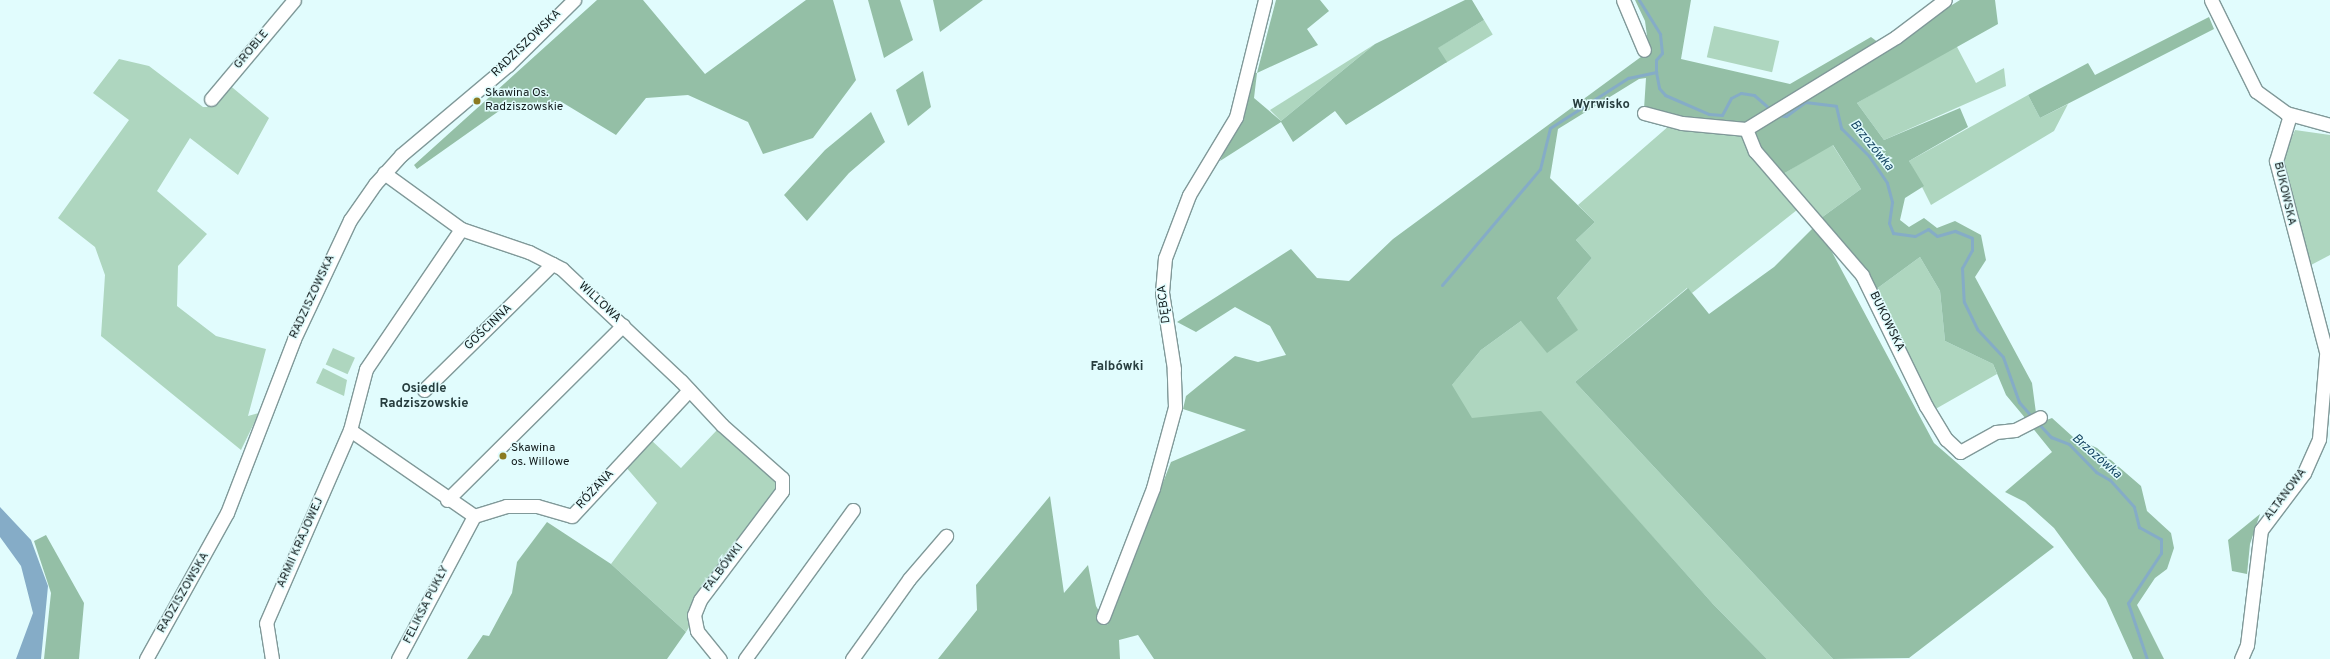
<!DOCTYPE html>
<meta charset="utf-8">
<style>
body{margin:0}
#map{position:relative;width:2330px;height:659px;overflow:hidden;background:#e1fcfd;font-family:Overpass,sans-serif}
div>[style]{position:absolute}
.green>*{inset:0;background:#aed6bf;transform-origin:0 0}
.forest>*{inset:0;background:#94bfa6}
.water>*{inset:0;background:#85acc7}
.stream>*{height:3px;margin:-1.5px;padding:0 1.5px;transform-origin:1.5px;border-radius:1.5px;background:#85acc7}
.roads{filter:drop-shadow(1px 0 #809999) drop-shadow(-1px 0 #809999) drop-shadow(0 1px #809999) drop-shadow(0 -1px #809999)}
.minor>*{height:13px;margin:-6.5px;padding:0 6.5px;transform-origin:6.5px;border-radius:6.5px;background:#fff}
.dots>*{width:11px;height:11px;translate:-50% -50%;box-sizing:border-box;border:2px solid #e1fcfd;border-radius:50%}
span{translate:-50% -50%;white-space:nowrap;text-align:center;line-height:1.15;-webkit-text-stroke:3px #e1fcfd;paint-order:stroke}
.street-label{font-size:12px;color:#131c1d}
.poi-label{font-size:12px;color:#131c1d}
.left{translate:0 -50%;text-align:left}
.neighbourhood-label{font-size:13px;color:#273d3e;font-weight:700}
.water-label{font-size:13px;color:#164663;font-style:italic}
</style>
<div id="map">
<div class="green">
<div style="left:1484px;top:20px;width:17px;height:55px;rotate:59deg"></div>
<div style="left:1714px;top:26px;width:67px;height:32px;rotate:13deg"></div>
<div style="clip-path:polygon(1375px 44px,1281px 121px,1270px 110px)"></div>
<div style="clip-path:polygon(1956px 45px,1976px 83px,2004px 68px,2006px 86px,1884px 140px,1857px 103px)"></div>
<div style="clip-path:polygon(119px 59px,149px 66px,203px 107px,207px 107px,227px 83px,269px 118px,238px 175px,190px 138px,157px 191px,207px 234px,178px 266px,177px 306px,216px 336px,266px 349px,248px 416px,259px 413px,241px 450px,101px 336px,105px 275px,95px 247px,58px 218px,129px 120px,93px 93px)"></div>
<div style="clip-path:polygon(2028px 95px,2040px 118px,2068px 104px,2054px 131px,1931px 205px,1909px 161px)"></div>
<div style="clip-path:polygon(1670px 125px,1743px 132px,1802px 206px,1692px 293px,1687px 288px,1575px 382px,1833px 659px,1767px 659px,1713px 604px,1541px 412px,1472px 419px,1451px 386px,1481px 350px,1521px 321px,1577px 330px,1557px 298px,1592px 258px,1576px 240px,1595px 222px,1578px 205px)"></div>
<div style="clip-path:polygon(2295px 130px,2330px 135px,2330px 255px,2311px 265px,2284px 166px,2284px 155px)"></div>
<div style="clip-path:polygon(1832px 144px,1861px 189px,1821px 218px,1783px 174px)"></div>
<div style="clip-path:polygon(1920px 257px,1940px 291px,1945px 341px,1993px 364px,1997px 374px,1932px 411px,1894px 322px,1875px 290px)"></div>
<div style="left:333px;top:348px;width:24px;height:18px;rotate:24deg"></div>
<div style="clip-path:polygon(323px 368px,347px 380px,344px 396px,316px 383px)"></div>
<div style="clip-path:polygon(717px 430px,778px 480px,778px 486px,686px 632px,611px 564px,657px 503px,625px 466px,650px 439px,681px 468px)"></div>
</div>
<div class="forest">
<div style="clip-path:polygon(597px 0,643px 0,705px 74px,806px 0,833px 0,856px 80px,813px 138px,763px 154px,748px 122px,688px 95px,646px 98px,616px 135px,560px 101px,499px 111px,417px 169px,414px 165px)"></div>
<div style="clip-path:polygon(868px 0,900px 0,913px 40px,884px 58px)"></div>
<div style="clip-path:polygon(933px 0,983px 0,940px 32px)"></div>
<div style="clip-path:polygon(1276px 0,1320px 0,1329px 11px,1307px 29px,1318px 45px,1257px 73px,1254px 98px,1281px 121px,1375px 44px,1465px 0,1472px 0,1484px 20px,1438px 48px,1447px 62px,1346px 125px,1335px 111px,1293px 142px,1281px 122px,1220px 161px,1236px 126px,1252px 72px,1257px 73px)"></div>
<div style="clip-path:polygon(1635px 0,1691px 0,1681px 59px,1790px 84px,1871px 37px,1879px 43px,1744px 125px,1687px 120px,1644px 109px,1646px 78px,1639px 79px,1558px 129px,1550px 178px,1595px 222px,1576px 240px,1592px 258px,1557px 298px,1578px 330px,1547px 353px,1521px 321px,1481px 350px,1452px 385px,1472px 418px,1541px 411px,1713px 604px,1767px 659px,1154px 659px,1138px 635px,1119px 640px,1120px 659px,938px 659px,977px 610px,976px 585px,1050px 496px,1064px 593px,1088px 565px,1096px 606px,1107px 625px,1171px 462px,1246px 430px,1183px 409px,1186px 396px,1235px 356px,1258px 362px,1286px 355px,1270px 326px,1235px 307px,1196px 332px,1177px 322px,1291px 249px,1317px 278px,1349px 281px,1393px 239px,1649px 51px,1645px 21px)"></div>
<div style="clip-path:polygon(1960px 0,1995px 0,1998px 24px,1857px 103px,1884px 140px,1960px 108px,1968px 127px,1909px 161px,1924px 186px,1905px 198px,1900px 220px,1909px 227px,1924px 218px,1937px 228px,1955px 221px,1981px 235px,1986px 260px,1975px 277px,2032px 383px,2036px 413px,2026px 419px,2006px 395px,1993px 364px,1945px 341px,1940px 291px,1920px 257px,1875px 290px,1821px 218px,1861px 189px,1833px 145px,1783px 174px,1755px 139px,1756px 130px,1771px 117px)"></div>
<div style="clip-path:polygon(2209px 17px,2214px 29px,2040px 118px,2028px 95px,2088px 63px,2095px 75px)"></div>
<div style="clip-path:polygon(923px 71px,931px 107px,908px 126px,896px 90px)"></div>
<div style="clip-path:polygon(871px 112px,885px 142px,849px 173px,807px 221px,784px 195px,825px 150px)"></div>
<div style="clip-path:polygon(1817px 224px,1934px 443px,2054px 547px,1909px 658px,1833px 659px,1575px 382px,1688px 288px,1709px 314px,1774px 267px)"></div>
<div style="clip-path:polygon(2052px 418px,2073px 437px,2097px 448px,2141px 486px,2147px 511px,2171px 533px,2174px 548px,2167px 569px,2155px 578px,2137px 605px,2164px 659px,2133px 659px,2106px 599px,2054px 528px,2025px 502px,2005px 492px,2052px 452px,2031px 426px)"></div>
<div style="clip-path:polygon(2260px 514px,2250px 544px,2247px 574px,2232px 571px,2228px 540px)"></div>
<div style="clip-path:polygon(547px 522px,611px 564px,686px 632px,667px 659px,467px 659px,483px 635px,489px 636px,512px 593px,517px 562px)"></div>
<div style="clip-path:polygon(46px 535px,84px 603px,79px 659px,44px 659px,51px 593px,34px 541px)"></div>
</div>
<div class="water">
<div style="clip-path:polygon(0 507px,31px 540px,48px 586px,41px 659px,16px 659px,33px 613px,21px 566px,0 537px)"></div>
</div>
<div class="stream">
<div style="left:1639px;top:0;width:40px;rotate:58deg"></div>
<div style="left:1660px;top:34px;width:19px;rotate:84deg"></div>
<div style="left:1662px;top:53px;width:9px;rotate:131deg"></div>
<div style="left:1656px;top:60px;width:12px;rotate:90deg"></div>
<div style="left:1656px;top:72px;width:16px;rotate:79deg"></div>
<div style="left:1659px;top:88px;width:9px;rotate:49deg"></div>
<div style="left:1665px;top:95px;width:48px;rotate:23.4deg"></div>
<div style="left:1709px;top:114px;width:13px;rotate:4deg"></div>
<div style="left:1722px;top:115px;width:19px;rotate:-62deg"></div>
<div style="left:1731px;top:98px;width:11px;rotate:-27deg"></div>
<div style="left:1741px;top:93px;width:13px;rotate:9deg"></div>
<div style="left:1754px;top:95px;width:21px;rotate:41deg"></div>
<div style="left:1778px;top:115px;width:8px;rotate:7deg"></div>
<div style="left:1786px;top:116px;width:24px;rotate:-36deg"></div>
<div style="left:1805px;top:102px;width:31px;rotate:7deg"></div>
<div style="left:1836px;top:106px;width:23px;rotate:77deg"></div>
<div style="left:1841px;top:128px;width:40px;rotate:45deg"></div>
<div style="left:1869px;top:156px;width:32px;rotate:56deg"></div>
<div style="left:1887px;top:183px;width:20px;rotate:75deg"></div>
<div style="left:1892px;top:202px;width:21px;rotate:98deg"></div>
<div style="left:1889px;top:223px;width:11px;rotate:68deg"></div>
<div style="left:1893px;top:233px;width:22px;rotate:8deg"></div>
<div style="left:1915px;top:236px;width:15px;rotate:-28deg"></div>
<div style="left:1928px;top:229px;width:11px;rotate:38deg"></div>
<div style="left:1937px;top:236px;width:19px;rotate:-16deg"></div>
<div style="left:1955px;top:231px;width:18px;rotate:22deg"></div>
<div style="left:1972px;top:238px;width:12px;rotate:90deg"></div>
<div style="left:1972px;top:250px;width:21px;rotate:119deg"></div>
<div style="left:1962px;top:268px;width:34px;rotate:87deg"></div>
<div style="left:1964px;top:302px;width:30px;rotate:64deg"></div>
<div style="left:1977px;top:329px;width:38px;rotate:47deg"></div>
<div style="left:2003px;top:357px;width:48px;rotate:70.4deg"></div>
<div style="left:2019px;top:402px;width:21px;rotate:49deg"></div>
<div style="left:1442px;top:285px;width:152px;rotate:-49.8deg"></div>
<div style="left:1540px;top:169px;width:42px;rotate:-76.3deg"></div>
<div style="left:1550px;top:128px;width:93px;rotate:-32.7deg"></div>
<div style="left:1628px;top:78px;width:29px;rotate:-12deg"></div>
<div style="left:2037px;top:422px;width:21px;rotate:47deg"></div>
<div style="left:2051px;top:437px;width:19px;rotate:21deg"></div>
<div style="left:2069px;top:444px;width:39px;rotate:46deg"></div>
<div style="left:2096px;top:472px;width:16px;rotate:30deg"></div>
<div style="left:2110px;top:480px;width:36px;rotate:48deg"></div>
<div style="left:2134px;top:507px;width:21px;rotate:76deg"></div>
<div style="left:2139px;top:527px;width:25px;rotate:29deg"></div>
<div style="left:2161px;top:539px;width:14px;rotate:90deg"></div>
<div style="left:2161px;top:553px;width:60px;rotate:123.4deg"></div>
<div style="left:2128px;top:603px;width:59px;rotate:71.3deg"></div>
</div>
<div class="roads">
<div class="minor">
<div style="left:1623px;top:0;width:54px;rotate:67.2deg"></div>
<div style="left:2211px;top:0;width:102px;rotate:63.7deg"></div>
<div style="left:2256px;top:91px;width:37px;rotate:36deg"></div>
<div style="left:2286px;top:113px;width:46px;rotate:15.3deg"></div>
<div style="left:211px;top:99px;width:129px;rotate:-50deg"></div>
<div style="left:1644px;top:113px;width:39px;rotate:15deg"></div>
<div style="left:1682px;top:123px;width:64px;rotate:5.4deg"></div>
<div style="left:1746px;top:129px;width:176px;rotate:-31.5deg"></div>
<div style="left:1896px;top:37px;width:61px;rotate:-37.1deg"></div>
<div style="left:2290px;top:115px;width:48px;rotate:106.9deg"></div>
<div style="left:2276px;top:161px;width:209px;rotate:75.3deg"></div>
<div style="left:1746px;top:129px;width:24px;rotate:68deg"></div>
<div style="left:1755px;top:151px;width:164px;rotate:49.2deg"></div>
<div style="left:1862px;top:275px;width:146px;rotate:64deg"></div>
<div style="left:1926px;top:406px;width:39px;rotate:59deg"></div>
<div style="left:1946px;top:439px;width:19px;rotate:43deg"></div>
<div style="left:1960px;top:452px;width:41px;rotate:-29.1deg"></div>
<div style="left:1996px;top:432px;width:19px;rotate:-6deg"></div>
<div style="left:2015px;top:430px;width:28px;rotate:-27deg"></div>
<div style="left:384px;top:173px;width:95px;rotate:36deg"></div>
<div style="left:461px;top:229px;width:72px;rotate:18.7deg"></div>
<div style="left:529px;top:252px;width:37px;rotate:27deg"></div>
<div style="left:562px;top:269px;width:163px;rotate:43.3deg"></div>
<div style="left:681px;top:381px;width:60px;rotate:47deg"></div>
<div style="left:722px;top:425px;width:80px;rotate:41.5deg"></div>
<div style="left:782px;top:478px;width:13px;rotate:90deg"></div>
<div style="left:782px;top:491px;width:136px;rotate:127deg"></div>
<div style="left:700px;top:600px;width:16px;rotate:112deg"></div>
<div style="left:694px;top:615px;width:16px;rotate:79deg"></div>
<div style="left:697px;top:631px;width:36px;rotate:51deg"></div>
<div style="left:424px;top:390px;width:180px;rotate:-44.5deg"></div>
<div style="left:350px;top:430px;width:151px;rotate:34.7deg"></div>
<div style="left:447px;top:500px;width:248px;rotate:-44.8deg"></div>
<div style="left:1103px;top:617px;width:138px;rotate:-68.8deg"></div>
<div style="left:1153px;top:488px;width:84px;rotate:-74.8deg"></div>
<div style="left:1175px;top:407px;width:38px;rotate:-92deg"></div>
<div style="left:1174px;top:369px;width:78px;rotate:-98.9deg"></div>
<div style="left:1162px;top:292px;width:34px;rotate:-85deg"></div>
<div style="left:1165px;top:258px;width:67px;rotate:-69.1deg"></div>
<div style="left:1189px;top:195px;width:91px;rotate:-58.9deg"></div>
<div style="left:1236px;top:117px;width:121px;rotate:-76.1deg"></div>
<div style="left:146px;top:659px;width:167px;rotate:-61deg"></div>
<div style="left:227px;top:513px;width:186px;rotate:-68.9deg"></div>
<div style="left:294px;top:339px;width:132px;rotate:-64.8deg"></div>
<div style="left:350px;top:220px;width:44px;rotate:-55.2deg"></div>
<div style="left:375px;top:184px;width:39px;rotate:-48deg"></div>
<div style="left:401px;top:155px;width:140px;rotate:-40.1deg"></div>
<div style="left:508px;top:65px;width:93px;rotate:-44.6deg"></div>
<div style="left:272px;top:659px;width:36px;rotate:-99deg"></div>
<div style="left:266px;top:623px;width:210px;rotate:-66.5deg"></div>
<div style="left:350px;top:430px;width:63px;rotate:-75.3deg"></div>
<div style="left:366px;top:369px;width:169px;rotate:-55.8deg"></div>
<div style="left:398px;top:659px;width:162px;rotate:-62deg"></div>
<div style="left:474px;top:516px;width:34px;rotate:-17deg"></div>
<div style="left:506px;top:506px;width:31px"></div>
<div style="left:537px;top:506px;width:36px;rotate:16deg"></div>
<div style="left:572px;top:516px;width:172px;rotate:-47.1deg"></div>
<div style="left:745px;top:659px;width:184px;rotate:-54.1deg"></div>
<div style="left:852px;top:659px;width:98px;rotate:-54.5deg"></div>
<div style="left:909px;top:579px;width:57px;rotate:-49.3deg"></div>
<div style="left:2241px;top:659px;width:15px;rotate:-67deg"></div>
<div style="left:2247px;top:645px;width:116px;rotate:-83.1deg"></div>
<div style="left:2261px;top:530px;width:71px;rotate:-53deg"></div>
<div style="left:2304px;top:473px;width:37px;rotate:-66deg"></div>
<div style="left:2319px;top:439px;width:84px;rotate:-85.2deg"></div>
</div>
</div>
<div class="dots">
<div style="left:477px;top:101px;background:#8b7b21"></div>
<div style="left:503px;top:456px;background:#8b7b21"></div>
</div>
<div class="street-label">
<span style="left:527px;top:44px;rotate:-44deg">RADZISZOWSKA</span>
<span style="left:252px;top:50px;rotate:-50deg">GROBLE</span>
<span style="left:2284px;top:194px;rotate:77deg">BUKOWSKA</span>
<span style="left:313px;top:297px;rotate:-65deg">RADZISZOWSKA</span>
<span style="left:599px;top:303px;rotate:43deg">WILLOWA</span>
<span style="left:1165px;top:304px;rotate:-97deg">DĘBCA</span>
<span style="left:1886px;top:322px;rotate:64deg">BUKOWSKA</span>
<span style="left:489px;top:328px;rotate:-44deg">GOŚCINNA</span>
<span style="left:596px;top:490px;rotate:-47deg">RÓŻANA</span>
<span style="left:2286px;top:495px;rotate:-53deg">ALTANOWA</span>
<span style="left:301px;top:543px;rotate:-66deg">ARMII KRAJOWEJ</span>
<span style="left:724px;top:568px;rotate:-53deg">FALBÓWKI</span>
<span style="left:184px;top:593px;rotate:-60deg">RADZISZOWSKA</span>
<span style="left:427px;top:605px;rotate:-63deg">FELIKSA PUKŁY</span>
</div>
<div class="poi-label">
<span class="left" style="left:485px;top:101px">Skawina Os.<br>Radziszowskie</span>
<span class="left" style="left:511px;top:456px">Skawina<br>os. Willowe</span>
</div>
<div class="neighbourhood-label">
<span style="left:1601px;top:105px">Wyrwisko</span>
<span style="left:1117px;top:367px">Falbówki</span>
<span style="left:424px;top:397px">Osiedle<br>Radziszowskie</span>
</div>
<div class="water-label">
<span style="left:1871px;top:146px;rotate:51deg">Brzozówka</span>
<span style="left:2096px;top:457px;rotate:41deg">Brzozówka</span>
</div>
</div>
